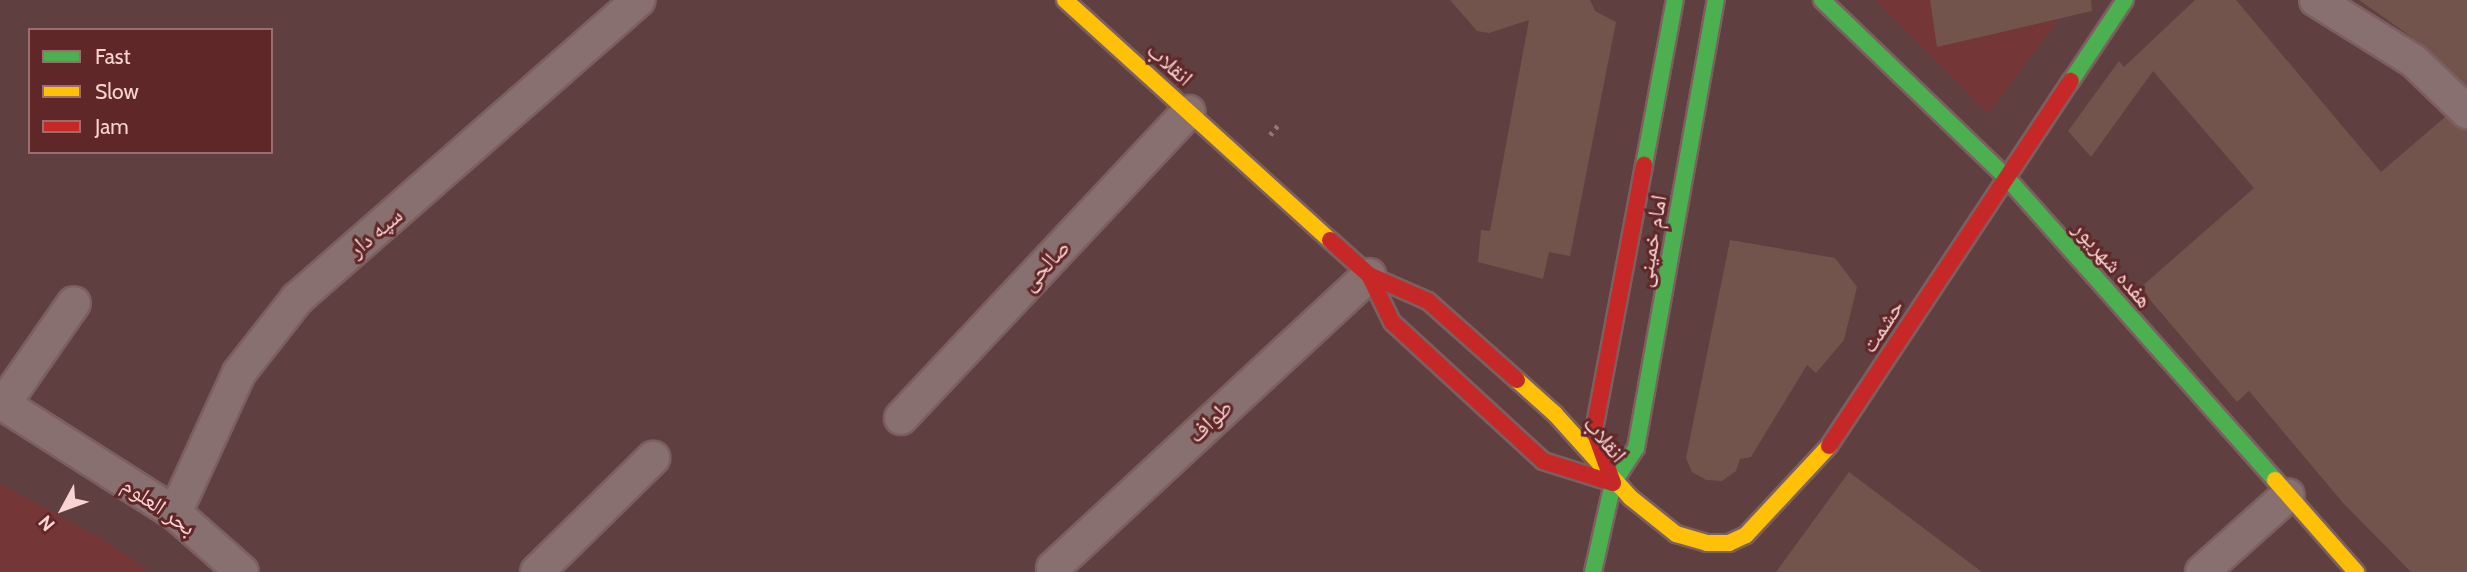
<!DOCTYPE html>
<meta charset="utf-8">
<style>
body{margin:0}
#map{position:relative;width:2467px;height:572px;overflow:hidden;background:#5f3f3f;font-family:Cabin,"Noto Naskh Arabic",sans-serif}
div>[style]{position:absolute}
.built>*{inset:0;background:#753637}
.building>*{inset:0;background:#73544d}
.path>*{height:4.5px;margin-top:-2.25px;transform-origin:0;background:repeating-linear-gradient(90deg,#8f7a79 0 3.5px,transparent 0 8.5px)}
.roads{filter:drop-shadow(2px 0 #7c5f60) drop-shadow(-2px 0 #7c5f60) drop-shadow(0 2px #7c5f60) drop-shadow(0 -2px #7c5f60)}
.street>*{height:32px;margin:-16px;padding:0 16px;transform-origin:16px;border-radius:16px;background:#897070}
.fast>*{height:16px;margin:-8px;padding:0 8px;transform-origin:8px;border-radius:8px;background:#4caf50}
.slow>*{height:16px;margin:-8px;padding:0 8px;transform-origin:8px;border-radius:8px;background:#ffc107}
.jam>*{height:16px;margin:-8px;padding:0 8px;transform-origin:8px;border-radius:8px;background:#c62828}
span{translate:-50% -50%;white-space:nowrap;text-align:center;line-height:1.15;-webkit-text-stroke:6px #602728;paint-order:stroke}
.street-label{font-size:23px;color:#f9d3d2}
.legend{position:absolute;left:28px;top:28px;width:245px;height:126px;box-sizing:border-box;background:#602728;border:2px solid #9d6c6c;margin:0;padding:9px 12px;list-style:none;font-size:21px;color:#f9d3d2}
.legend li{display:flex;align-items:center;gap:14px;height:35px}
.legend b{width:35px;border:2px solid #9d6c6c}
.north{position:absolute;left:28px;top:474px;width:70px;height:70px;-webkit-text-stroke:5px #602728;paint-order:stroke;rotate:229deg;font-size:19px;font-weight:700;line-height:28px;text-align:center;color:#f9d3d2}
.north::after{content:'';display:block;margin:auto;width:24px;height:32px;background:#f9d3d2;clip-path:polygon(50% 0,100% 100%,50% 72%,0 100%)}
</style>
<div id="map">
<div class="built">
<div style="clip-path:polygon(1875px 0,2073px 0,1988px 114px)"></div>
<div style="clip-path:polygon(0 483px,99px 537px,151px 572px,0 572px)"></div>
</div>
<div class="building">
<div style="clip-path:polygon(1450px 0,1590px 0,1595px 11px,1616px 22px,1570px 256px,1549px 252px,1543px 279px,1478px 262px,1481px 230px,1490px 231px,1529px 20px,1489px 33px,1477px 31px)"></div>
<div style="clip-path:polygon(1930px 0,2091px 0,2092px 11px,1937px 47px)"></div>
<div style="clip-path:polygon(2195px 0,2236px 0,2381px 172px,2445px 117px,2467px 130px,2467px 572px,2411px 572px,2344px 504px,2249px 391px,2237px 402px,2140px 288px,2254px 188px,2153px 71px,2091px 157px,2068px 131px,2119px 61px,2124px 67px)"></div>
<div style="clip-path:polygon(2359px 0,2467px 0,2467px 87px,2427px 48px)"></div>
<div style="clip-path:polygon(1730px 240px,1835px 258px,1857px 287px,1844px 340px,1816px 373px,1807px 365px,1751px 457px,1740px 459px,1736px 471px,1722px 481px,1706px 480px,1692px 472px,1686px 458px)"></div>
<div style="clip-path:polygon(1849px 472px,1982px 572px,1776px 572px)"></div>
</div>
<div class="path">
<div style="left:1270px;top:135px;width:14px;rotate:-51deg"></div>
</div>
<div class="roads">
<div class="street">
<div style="left:2316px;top:0;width:115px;rotate:31.9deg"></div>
<div style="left:2414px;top:61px;width:74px;rotate:43.9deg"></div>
<div style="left:0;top:402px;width:207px;rotate:32.4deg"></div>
<div style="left:175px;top:513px;width:89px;rotate:41.4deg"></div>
<div style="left:3px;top:405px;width:124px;rotate:-55.2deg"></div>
<div style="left:901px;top:418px;width:420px;rotate:-46.8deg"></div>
<div style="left:175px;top:513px;width:154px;rotate:-65.4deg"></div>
<div style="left:239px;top:373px;width:94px;rotate:-51.9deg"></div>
<div style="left:297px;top:299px;width:454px;rotate:-41.2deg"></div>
<div style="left:1053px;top:568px;width:431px;rotate:-42.8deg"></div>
<div style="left:537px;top:572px;width:163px;rotate:-44.5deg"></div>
<div style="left:2202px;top:572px;width:115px;rotate:-41.8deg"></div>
</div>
<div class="fast">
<div style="left:1822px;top:0;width:257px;rotate:43.9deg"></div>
<div style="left:2007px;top:178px;width:404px;rotate:48.4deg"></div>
<div style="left:2071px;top:81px;width:97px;rotate:-56.3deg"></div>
<div style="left:1644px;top:165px;width:168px;rotate:-79.4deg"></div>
<div style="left:1593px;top:572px;width:91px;rotate:-77.3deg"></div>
<div style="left:1613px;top:483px;width:42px;rotate:-56.7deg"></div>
<div style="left:1636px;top:448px;width:455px;rotate:-79.9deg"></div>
</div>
<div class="slow">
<div style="left:1065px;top:0;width:358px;rotate:42.2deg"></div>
<div style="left:1517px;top:380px;width:51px;rotate:41.8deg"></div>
<div style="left:1555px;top:414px;width:113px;rotate:47.9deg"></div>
<div style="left:1631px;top:498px;width:58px;rotate:38.7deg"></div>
<div style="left:1676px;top:534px;width:32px;rotate:16deg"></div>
<div style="left:1707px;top:543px;width:22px"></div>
<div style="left:1729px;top:543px;width:19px;rotate:-25deg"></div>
<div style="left:1746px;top:535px;width:122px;rotate:-47deg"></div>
<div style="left:2275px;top:480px;width:123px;rotate:48.6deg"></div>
</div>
<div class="jam">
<div style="left:1330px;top:240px;width:52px;rotate:41.9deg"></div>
<div style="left:1369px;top:275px;width:64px;rotate:23.8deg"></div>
<div style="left:1428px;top:301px;width:119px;rotate:41.6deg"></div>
<div style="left:1369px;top:275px;width:52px;rotate:63.9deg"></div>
<div style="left:1392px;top:322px;width:205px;rotate:42.6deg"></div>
<div style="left:1543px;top:461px;width:73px;rotate:17.4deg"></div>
<div style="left:1829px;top:446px;width:438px;rotate:-56.5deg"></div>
<div style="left:1613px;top:483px;width:56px;rotate:-109.7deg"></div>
<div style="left:1594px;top:430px;width:270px;rotate:-79.3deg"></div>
</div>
</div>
<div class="street-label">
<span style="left:1170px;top:64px;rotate:42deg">انقلاب</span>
<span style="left:375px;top:232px;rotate:-40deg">سپه دار</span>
<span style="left:1651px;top:241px;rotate:-80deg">امام خمینی</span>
<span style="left:2113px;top:264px;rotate:49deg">هفده شهریور</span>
<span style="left:1045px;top:265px;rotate:-47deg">صالحی</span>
<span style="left:1882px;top:326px;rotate:-57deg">حشمت</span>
<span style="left:1210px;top:421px;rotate:-43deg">طواف</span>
<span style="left:1605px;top:439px;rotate:50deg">انقلاب</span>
<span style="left:159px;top:506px;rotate:35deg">بحر العلوم</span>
</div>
<ul class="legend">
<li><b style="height:9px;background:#4caf50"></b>Fast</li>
<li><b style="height:9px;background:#ffc107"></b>Slow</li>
<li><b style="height:9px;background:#c62828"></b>Jam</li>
</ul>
<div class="north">N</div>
</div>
